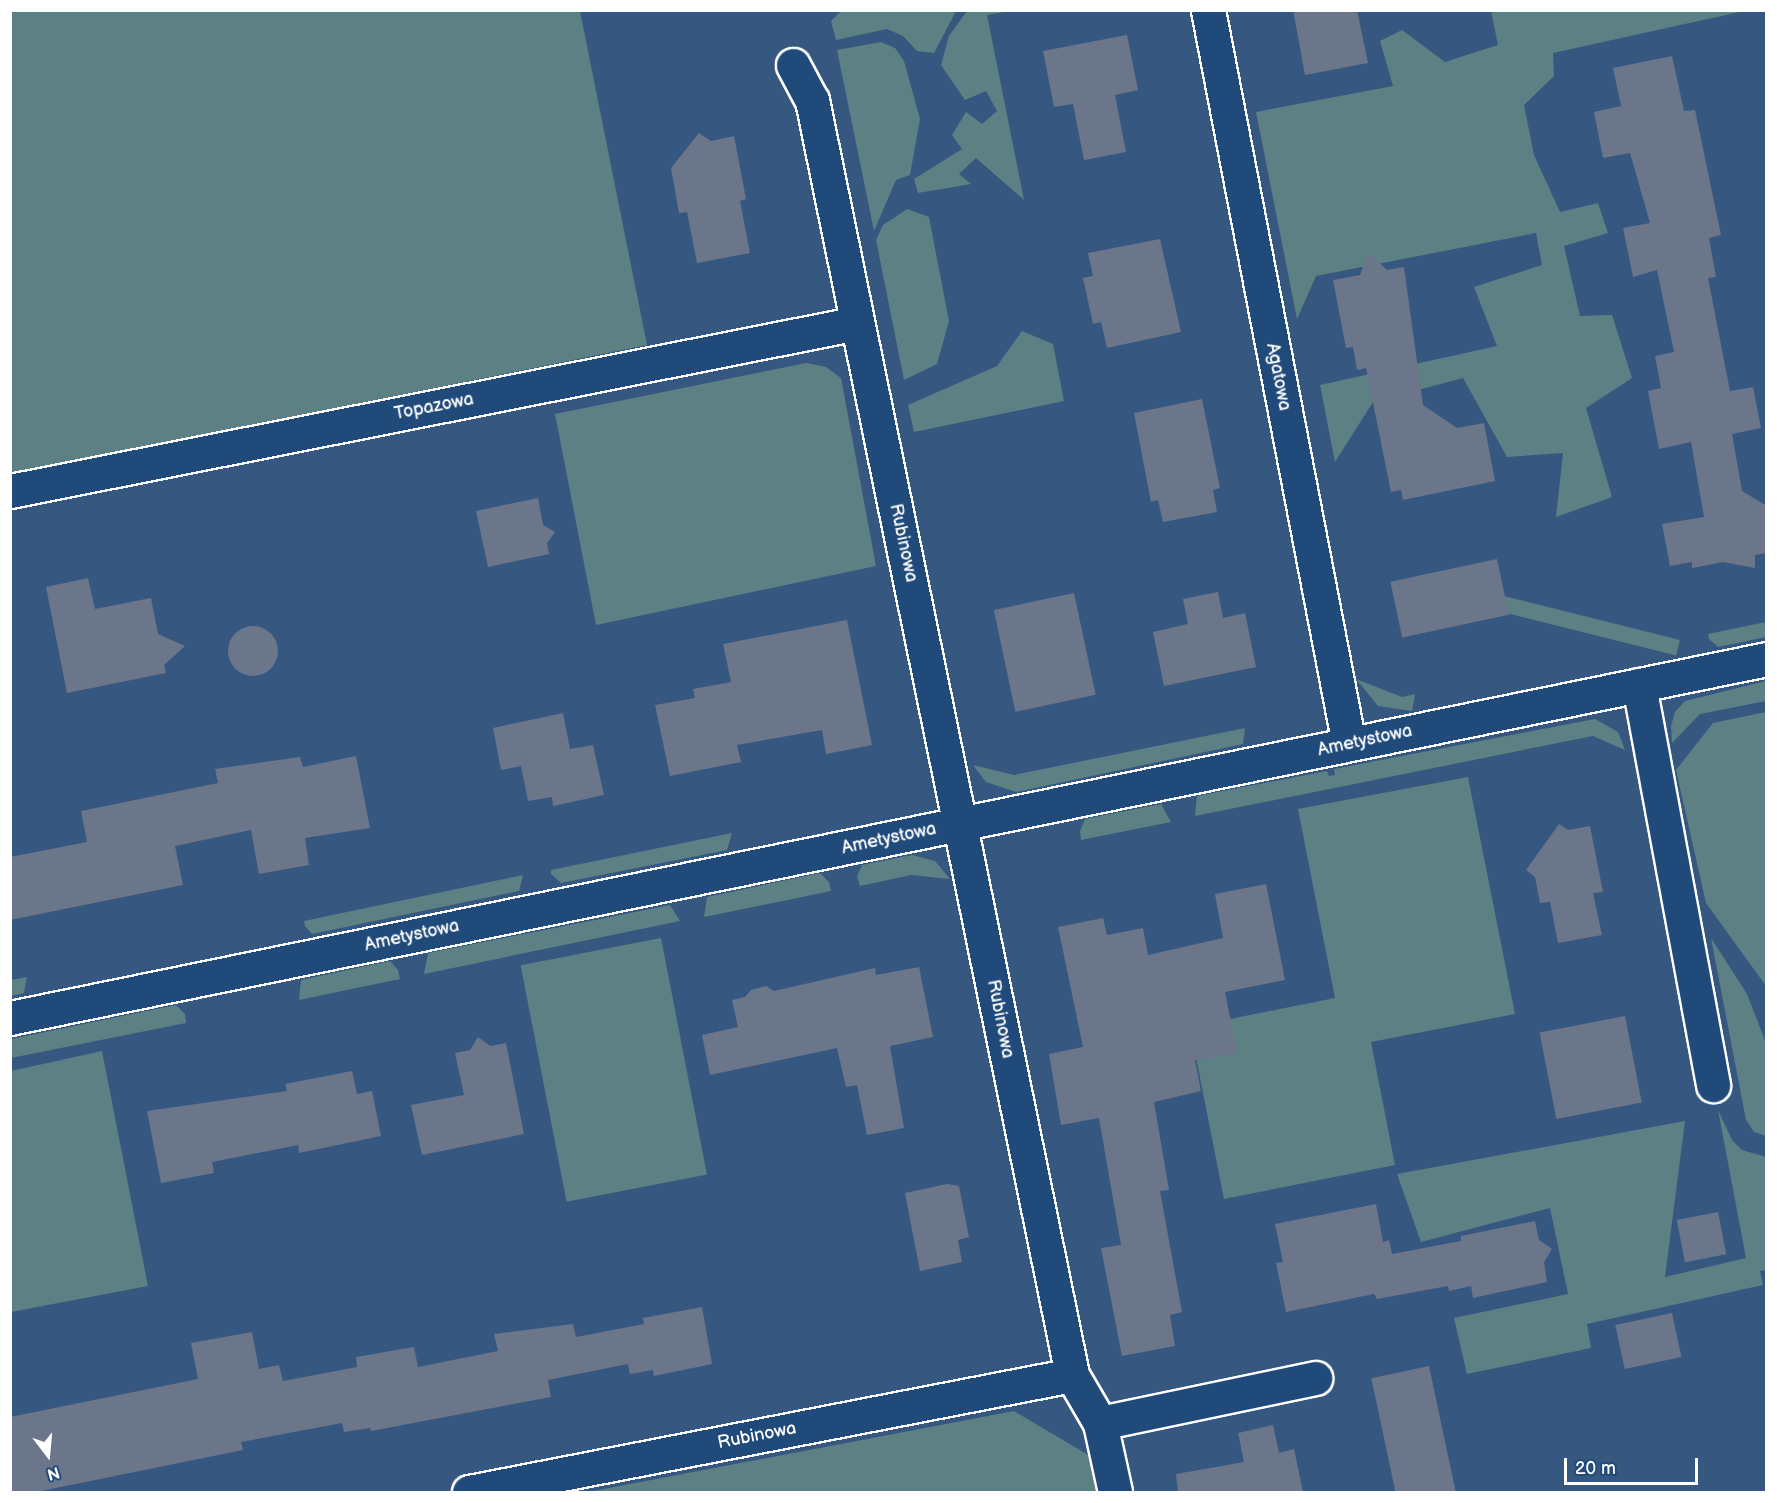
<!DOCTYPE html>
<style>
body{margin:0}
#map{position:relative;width:1777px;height:1503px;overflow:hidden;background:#36577f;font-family:"Balsamiq Sans",sans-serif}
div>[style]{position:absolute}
.green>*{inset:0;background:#5d8085;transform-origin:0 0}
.building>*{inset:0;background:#6c768b;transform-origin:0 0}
.round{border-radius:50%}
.roads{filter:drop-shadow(2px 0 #fff) drop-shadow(-2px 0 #fff) drop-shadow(0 2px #fff) drop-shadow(0 -2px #fff)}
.minor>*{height:33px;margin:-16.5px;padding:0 16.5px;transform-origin:16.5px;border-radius:16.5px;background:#1f4a7a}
span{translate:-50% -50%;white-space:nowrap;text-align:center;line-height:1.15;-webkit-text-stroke:5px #1f4a7a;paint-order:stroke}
.street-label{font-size:18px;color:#fff}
.frame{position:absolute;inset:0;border:12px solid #fff;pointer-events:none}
.north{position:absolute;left:18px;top:1425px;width:60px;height:60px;-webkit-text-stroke:4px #1f4a7a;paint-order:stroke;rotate:164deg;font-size:16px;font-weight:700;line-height:24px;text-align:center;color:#fff}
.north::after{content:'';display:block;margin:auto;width:21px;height:27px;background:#fff;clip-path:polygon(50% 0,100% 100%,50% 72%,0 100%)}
.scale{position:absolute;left:1564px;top:1458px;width:134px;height:27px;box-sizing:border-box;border:3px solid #fff;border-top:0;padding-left:8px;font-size:18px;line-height:21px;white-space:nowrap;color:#fff;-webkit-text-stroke:4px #1f4a7a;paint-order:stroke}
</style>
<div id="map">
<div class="green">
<div style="clip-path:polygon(10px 11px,580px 11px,647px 345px,11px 474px)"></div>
<div style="clip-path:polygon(841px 11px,841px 10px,956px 11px,934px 53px,917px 51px,903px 36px,887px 29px,836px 40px,831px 21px)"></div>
<div style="clip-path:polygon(967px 11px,1010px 11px,987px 15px,1024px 200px,976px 158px,959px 174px,971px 184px,918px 193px,914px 179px,962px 149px,952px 135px,966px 112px,982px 124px,997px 111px,986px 91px,965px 100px,941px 65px,949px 36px)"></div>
<div style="clip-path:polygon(1491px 11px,1744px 11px,1553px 53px,1554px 76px,1524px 105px,1534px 155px,1560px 212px,1598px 203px,1608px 233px,1564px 246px,1580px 316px,1612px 315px,1632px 378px,1586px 408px,1612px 497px,1556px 517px,1563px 453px,1507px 457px,1463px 378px,1373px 402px,1335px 462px,1320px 385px,1497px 346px,1474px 287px,1542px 265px,1536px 233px,1316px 276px,1297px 319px,1256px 112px,1393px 86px,1380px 41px,1402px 30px,1445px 62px,1498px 45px)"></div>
<div style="clip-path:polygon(881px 42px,895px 48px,904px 61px,920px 119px,910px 175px,896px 180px,874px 231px,837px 50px)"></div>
<div style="clip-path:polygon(907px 209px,929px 217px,949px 321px,937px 364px,904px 380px,876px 240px,883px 225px)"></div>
<div style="clip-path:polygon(1022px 331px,1053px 344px,1064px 401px,914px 432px,908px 405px,997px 366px)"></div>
<div style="clip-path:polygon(806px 363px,826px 367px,841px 378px,876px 566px,596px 625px,555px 414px)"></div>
<div style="clip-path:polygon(1766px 622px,1766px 637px,1718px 647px,1709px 639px,1708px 634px)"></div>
<div style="left:1680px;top:640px;width:16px;height:192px;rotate:104deg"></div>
<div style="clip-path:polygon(1356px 679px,1402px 697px,1415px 694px,1412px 711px,1378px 706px)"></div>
<div style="clip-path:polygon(1766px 681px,1766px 701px,1700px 714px,1672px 743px,1671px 726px,1675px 712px,1685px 701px)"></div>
<div style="clip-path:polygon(1766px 712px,1766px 986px,1706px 903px,1676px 770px,1713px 723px)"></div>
<div style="clip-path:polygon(1595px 719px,1618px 732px,1625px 750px,1593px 736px,1195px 816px,1197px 796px,1327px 771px,1329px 776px,1335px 775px,1334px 769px)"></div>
<div style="clip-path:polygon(1245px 728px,1243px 744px,1016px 792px,986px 782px,973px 765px,1014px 775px)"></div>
<div style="clip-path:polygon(1468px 777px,1515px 1014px,1371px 1042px,1395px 1165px,1224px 1199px,1190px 1027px,1335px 998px,1298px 809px)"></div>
<div style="clip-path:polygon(1161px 804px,1171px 822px,1081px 840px,1080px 831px,1085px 819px)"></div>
<div style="clip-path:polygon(732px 833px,727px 850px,561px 883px,551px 874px,551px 870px)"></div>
<div style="clip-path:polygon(912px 855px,935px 861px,950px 879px,911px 875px,860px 886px,857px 876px,862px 865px)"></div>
<div style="clip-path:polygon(820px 873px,829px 882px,831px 891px,704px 917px,707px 897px)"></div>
<div style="clip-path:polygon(523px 875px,519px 891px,312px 934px,305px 926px,304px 921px)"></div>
<div style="clip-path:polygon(670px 905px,680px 921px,424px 974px,428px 953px)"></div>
<div style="left:661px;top:938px;width:241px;height:143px;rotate:79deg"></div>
<div style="clip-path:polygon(1711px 938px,1747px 994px,1766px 1043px,1766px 1136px,1754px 1132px,1746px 1120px)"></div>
<div style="clip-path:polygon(390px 961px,398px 970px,400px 979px,299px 1000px,301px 980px)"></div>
<div style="clip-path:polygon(27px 977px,24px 993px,11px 996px,11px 980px)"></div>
<div style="clip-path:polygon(176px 1005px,185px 1014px,186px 1023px,11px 1058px,11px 1039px)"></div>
<div style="clip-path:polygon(102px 1051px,148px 1286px,11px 1312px,11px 1071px)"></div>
<div style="clip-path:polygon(1718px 1110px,1732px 1140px,1742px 1150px,1766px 1157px,1766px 1270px,1760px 1271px,1763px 1285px,1587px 1324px,1591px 1348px,1467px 1374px,1454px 1318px,1568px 1294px,1550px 1208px,1421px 1242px,1397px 1174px,1685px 1121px,1665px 1277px,1746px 1258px)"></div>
<div style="clip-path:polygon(1014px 1411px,1090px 1456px,1097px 1492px,588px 1492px)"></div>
</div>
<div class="building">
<div style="clip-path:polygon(1293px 10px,1357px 10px,1368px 63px,1305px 75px)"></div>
<div style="clip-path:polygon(1127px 35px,1138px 90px,1115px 95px,1126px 152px,1084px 160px,1073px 104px,1054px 107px,1043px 51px)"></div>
<div style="clip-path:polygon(1672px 56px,1684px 111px,1695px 110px,1721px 235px,1709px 238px,1716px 277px,1708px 278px,1730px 391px,1753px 387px,1761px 428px,1732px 434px,1742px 491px,1767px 506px,1767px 553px,1755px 555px,1755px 568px,1723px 562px,1692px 568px,1692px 562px,1670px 566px,1662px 524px,1704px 517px,1691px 442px,1659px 449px,1648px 391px,1661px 388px,1655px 356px,1674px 352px,1657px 270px,1633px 277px,1623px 228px,1650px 223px,1630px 153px,1603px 158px,1594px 112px,1621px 106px,1613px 68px)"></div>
<div style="clip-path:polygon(699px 133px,711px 141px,734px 136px,746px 199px,740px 201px,750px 253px,697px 263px,687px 212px,679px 213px,671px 168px)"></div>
<div style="clip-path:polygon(1160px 239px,1181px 332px,1107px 348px,1101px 322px,1093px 324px,1083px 278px,1093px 276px,1088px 253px)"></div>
<div style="clip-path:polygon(1368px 252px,1387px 270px,1404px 267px,1423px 405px,1457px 428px,1484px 423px,1495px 481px,1403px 500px,1401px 490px,1391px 492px,1366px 368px,1357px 370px,1353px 347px,1346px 348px,1333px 280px,1360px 275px)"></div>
<div style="clip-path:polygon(1202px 399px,1220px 488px,1213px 490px,1217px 512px,1163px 522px,1158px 500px,1151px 502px,1134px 413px)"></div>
<div style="clip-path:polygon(538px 498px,543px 525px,555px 532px,547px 543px,549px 554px,488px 567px,476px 511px)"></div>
<div style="left:1497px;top:559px;width:57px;height:109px;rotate:78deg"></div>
<div style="clip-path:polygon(88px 578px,95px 609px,151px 598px,158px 634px,185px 646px,164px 665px,166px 673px,67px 693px,46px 587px)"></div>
<div style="clip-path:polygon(1218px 592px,1223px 618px,1245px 613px,1256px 667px,1164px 686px,1153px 632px,1188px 624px,1183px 599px)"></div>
<div style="left:1074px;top:593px;width:104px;height:82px;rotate:78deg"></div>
<div style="clip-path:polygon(847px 620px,872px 745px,826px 754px,822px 730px,737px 745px,741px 762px,670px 776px,655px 705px,695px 698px,693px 689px,731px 682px,723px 644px)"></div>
<div class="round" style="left:228px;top:626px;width:50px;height:50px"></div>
<div style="clip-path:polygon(563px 713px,570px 749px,593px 745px,604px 795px,553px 806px,552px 797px,528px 801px,521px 766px,501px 770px,493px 728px)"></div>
<div style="clip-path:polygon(356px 756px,370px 828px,305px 838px,309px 865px,259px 874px,251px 830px,175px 846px,183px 885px,10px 920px,10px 857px,87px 842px,81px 811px,218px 783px,215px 769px,300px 757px,303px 767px)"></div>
<div style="clip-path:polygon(1559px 824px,1568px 830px,1590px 826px,1603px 892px,1593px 893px,1602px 935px,1558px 943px,1550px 902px,1540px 903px,1535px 877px,1526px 870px)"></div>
<div style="clip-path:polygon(1266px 884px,1285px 980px,1225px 992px,1237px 1053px,1195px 1060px,1201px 1091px,1154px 1102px,1169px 1190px,1160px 1191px,1182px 1312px,1170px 1315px,1175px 1346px,1122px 1356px,1101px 1248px,1121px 1245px,1099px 1118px,1061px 1125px,1049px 1054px,1083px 1047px,1058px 927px,1103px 918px,1107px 935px,1143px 928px,1148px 955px,1223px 938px,1215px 894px)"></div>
<div style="clip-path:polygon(919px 967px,933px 1037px,890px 1046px,904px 1128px,867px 1135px,857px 1085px,846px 1087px,837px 1048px,710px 1075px,702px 1035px,738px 1027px,732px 1000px,745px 997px,751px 990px,766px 986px,774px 991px,875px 968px,876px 975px)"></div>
<div style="left:1625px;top:1016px;width:88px;height:87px;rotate:79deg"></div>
<div style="clip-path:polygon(478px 1037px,490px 1046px,506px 1043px,524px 1134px,422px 1155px,411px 1105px,464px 1095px,455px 1053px,470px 1050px)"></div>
<div style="clip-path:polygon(352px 1071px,357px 1094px,372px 1091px,381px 1136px,299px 1153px,298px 1145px,212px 1162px,214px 1173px,161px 1183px,147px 1111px,287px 1091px,285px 1084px)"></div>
<div style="clip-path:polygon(947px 1184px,959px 1186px,969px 1237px,958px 1240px,962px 1262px,920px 1271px,905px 1193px)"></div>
<div style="clip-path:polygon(1376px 1204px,1383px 1242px,1389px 1240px,1392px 1254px,1461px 1241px,1461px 1236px,1535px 1221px,1539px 1240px,1552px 1249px,1544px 1262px,1547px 1282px,1473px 1298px,1471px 1286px,1449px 1291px,1448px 1286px,1377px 1299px,1374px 1294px,1286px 1312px,1276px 1263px,1283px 1262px,1275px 1224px)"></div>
<div style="left:1718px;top:1212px;width:43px;height:42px;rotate:79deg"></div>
<div style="clip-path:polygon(702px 1307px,712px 1364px,654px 1376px,653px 1370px,630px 1374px,628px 1364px,548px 1380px,551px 1397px,371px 1431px,370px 1428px,344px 1432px,342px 1423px,241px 1442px,243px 1450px,36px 1492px,10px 1492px,10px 1417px,198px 1379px,191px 1343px,252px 1332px,259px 1369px,279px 1365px,283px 1381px,357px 1367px,356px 1357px,414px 1347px,418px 1367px,498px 1351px,494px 1334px,573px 1324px,576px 1337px,644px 1324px,643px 1318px)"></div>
<div style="left:1672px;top:1313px;width:45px;height:58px;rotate:78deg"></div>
<div style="left:1429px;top:1366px;width:129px;height:59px;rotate:78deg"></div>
<div style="clip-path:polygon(1273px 1425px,1279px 1453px,1294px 1449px,1303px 1492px,1178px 1492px,1176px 1474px,1244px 1462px,1238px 1433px)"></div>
</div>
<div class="roads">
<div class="minor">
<div style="left:1208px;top:10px;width:747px;rotate:79.13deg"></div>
<div style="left:793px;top:65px;width:40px;rotate:62deg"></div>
<div style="left:812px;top:100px;width:1301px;rotate:78.47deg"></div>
<div style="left:1072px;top:1375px;width:56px;rotate:59.7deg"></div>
<div style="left:1100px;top:1423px;width:71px;rotate:77.7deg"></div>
<div style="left:10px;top:491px;width:864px;rotate:-11.21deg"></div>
<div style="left:1639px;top:685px;width:407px;rotate:79.5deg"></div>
<div style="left:10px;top:1018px;width:1792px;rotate:-11.55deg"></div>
<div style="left:1100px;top:1423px;width:220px;rotate:-11.8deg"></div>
<div style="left:469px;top:1492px;width:614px;rotate:-10.98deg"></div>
</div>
</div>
<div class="street-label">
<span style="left:1278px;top:377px;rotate:79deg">Agatowa</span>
<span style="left:434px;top:407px;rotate:-11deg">Topazowa</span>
<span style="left:903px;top:543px;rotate:78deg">Rubinowa</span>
<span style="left:1365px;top:741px;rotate:-12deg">Ametystowa</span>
<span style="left:889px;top:839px;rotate:-12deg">Ametystowa</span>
<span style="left:412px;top:936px;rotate:-12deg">Ametystowa</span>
<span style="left:1000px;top:1019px;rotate:79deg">Rubinowa</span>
<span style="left:757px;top:1436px;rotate:-11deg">Rubinowa</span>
</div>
<div class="frame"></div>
<div class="north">N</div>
<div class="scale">20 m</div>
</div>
